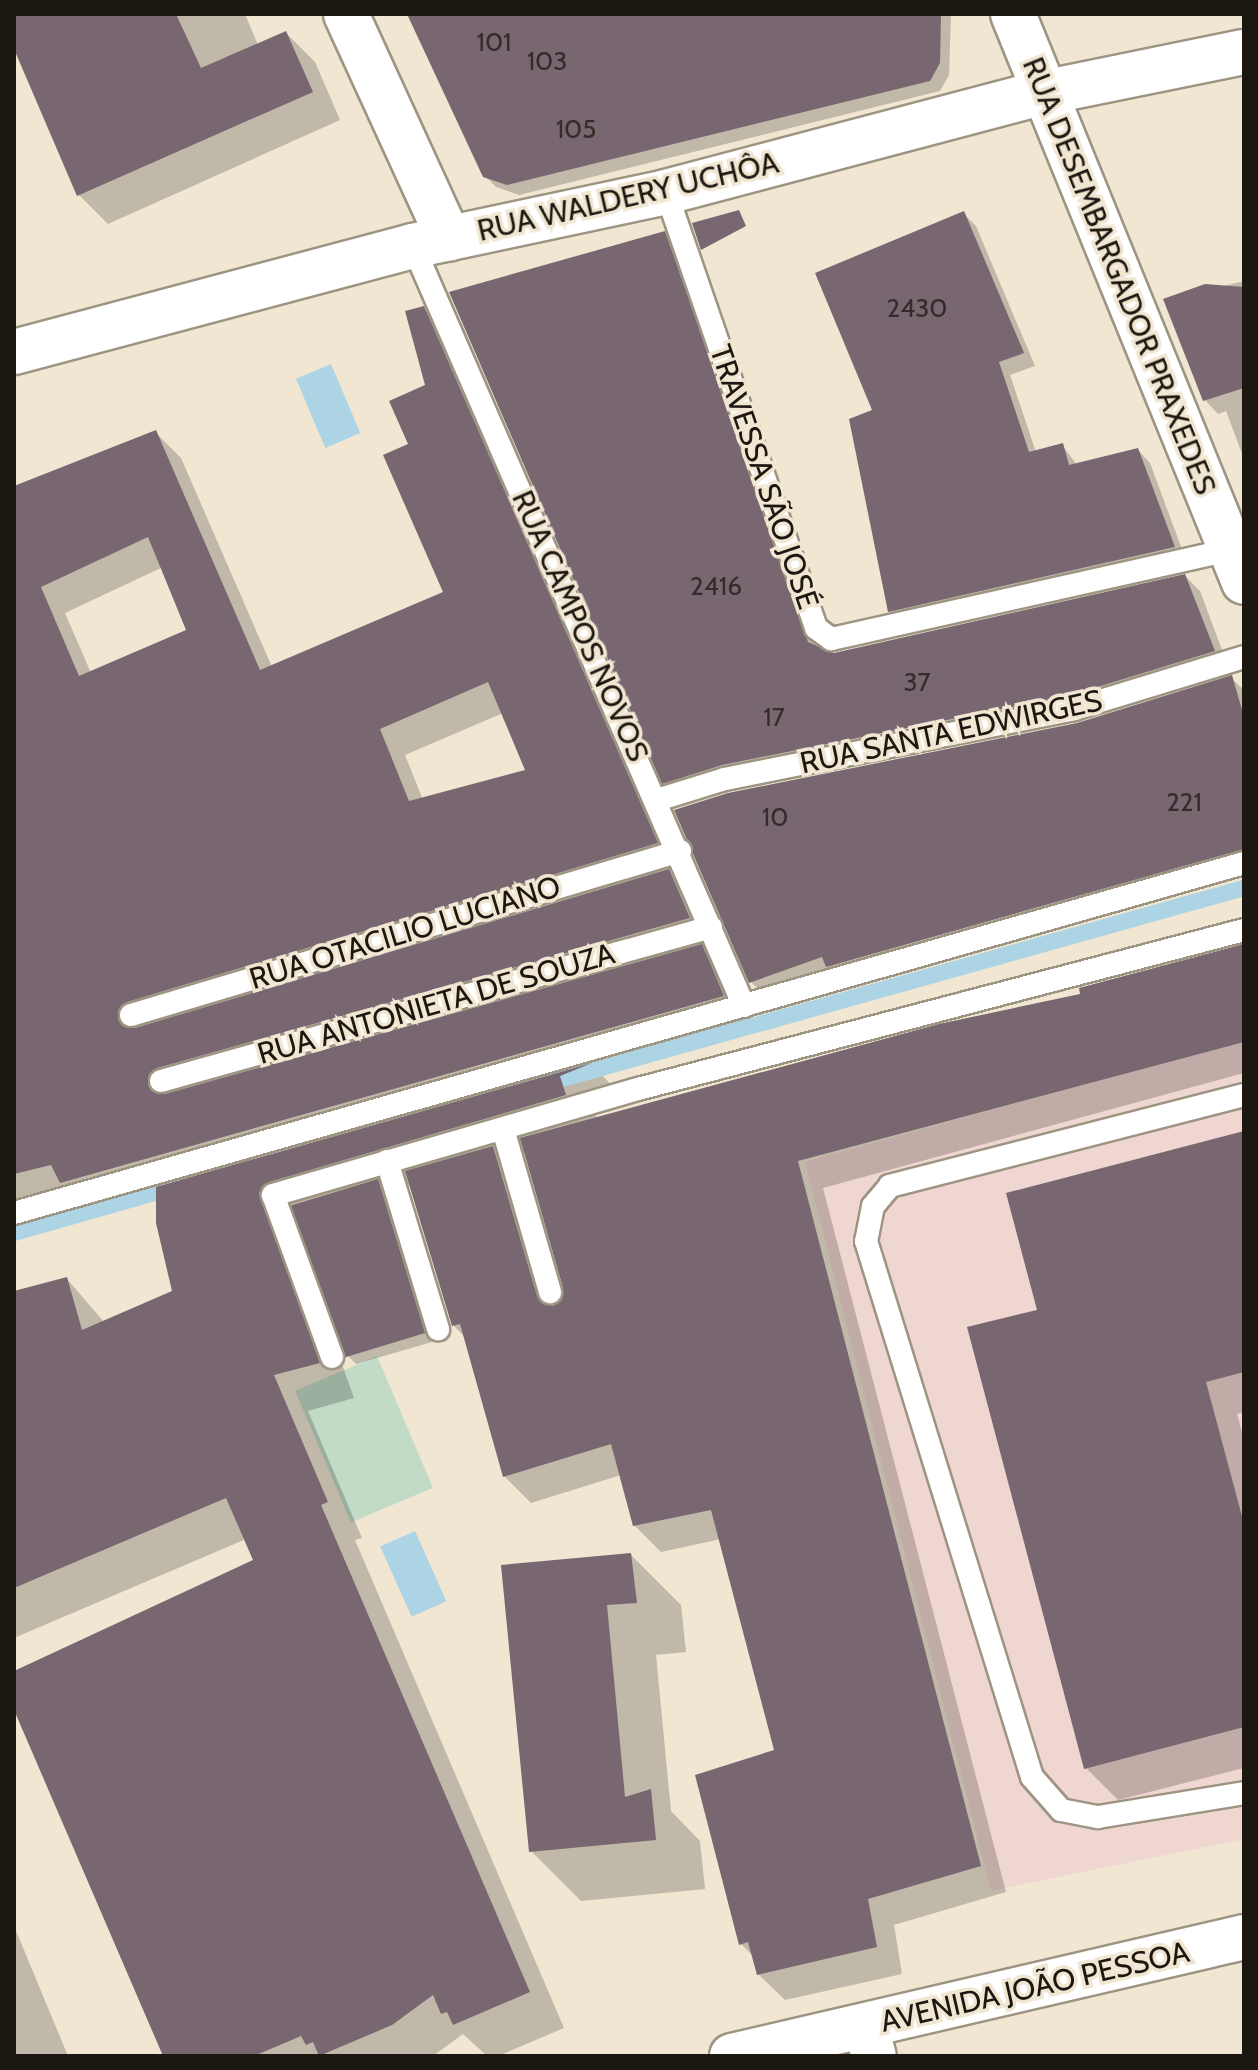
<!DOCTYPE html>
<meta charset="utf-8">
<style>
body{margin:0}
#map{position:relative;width:1258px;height:2070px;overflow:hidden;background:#f0e6d2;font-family:Cabin,sans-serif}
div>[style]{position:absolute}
.commercial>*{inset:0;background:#f0d6d1}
.green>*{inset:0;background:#c2dbc6;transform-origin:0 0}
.water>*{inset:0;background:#add4e5;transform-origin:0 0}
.shadow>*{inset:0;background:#0003}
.stream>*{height:16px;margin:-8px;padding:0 8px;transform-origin:8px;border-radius:8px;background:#add4e5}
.building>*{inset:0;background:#786671;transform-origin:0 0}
.roads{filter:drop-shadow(2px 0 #9d9482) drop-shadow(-2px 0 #9d9482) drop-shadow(0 2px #9d9482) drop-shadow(0 -2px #9d9482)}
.lane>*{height:22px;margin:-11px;padding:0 11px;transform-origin:11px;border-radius:11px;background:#fff}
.street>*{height:44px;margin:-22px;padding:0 22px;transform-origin:22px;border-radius:22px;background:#fff}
.secondary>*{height:44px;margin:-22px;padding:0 22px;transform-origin:22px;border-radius:22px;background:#fff}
.primary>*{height:44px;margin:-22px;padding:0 22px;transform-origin:22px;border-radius:22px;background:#fff}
span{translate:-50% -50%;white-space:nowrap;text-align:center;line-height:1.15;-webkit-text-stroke:7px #f0e6d2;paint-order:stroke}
.number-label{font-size:26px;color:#332c29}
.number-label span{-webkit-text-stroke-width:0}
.street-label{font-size:30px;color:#1c1811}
.frame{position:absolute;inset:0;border:16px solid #1c1811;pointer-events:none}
</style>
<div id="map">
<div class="commercial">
<div style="clip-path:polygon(1244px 1040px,1244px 1839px,991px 1891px,805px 1162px)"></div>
</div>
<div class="green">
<div style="left:377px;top:1356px;width:143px;height:89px;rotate:67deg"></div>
</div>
<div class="water">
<div style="left:331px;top:364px;width:75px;height:38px;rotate:67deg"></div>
<div style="left:415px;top:1531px;width:77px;height:38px;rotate:66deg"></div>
</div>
<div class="shadow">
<div style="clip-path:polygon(14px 14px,245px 14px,258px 45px,286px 33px,315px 62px,340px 120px,108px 224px,79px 195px,14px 48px)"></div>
<div style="clip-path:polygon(409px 14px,951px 14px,949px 75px,940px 91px,519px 195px,496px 187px,485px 176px)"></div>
<div style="clip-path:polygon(963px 213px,976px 226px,1035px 366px,1010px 375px,1036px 452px,1062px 445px,1077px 465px,1138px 450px,1150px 463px,1186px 560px,902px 623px,890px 611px,875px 411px)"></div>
<div style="clip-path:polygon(664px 233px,679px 248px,816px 647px,834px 655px,1185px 576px,1200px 591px,1228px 666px,679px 798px,664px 783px)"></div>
<div style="clip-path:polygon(1244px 281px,1244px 459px,1226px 411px,1218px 414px,1205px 400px,1166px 300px)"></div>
<div style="clip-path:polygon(evenodd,423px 308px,449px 334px,682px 869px,670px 873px,694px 897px,715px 944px,702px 948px,727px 972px,749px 1022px,593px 1066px,625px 1099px,594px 1111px,597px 1119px,1244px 976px,1244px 1073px,823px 1188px,1006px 1892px,894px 1925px,902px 1974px,785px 2000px,758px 1974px,754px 1957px,741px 1944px,776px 1751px,721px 1539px,661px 1552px,634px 1525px,621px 1475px,531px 1503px,504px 1476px,466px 1338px,453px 1325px,411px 1185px,387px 1192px,432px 1342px,356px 1364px,347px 1355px,300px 1222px,294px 1229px,354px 1398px,308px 1411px,362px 1538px,355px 1540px,564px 2028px,498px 2056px,487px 2056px,463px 2034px,433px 2056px,165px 2056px,14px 1701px,14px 1673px,256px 1561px,246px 1539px,14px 1638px,14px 1293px,67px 1279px,104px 1322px,174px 1292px,158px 1188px,88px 1208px,72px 1192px,18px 1205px,14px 1201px,14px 490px,155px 432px,181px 458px,272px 667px,445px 593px,410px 445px,428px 386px,423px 308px,163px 567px,189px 631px,91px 673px,65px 613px,163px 567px,423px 308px,503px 713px,528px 771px,423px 800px,405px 755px,503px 713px,423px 308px,526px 1152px,566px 1288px,557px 1305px,519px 1175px,503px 1159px,526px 1152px)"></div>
<div style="clip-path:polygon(1231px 678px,1244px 690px,1244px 867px,764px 995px,751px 982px,1077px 725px)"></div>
<div style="clip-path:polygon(1244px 1133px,1244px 1412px,1237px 1414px,1244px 1439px,1244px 1768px,1118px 1800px,1086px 1768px,1040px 1311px)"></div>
<div style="clip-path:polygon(631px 1555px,681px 1605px,686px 1652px,656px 1655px,671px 1811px,700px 1841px,705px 1889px,581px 1901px,531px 1851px,503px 1567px)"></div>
<div style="clip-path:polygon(14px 1926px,68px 2056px,14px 2056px)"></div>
</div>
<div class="stream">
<div style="left:541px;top:1085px;width:730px;rotate:-15.65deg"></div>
<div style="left:14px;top:1233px;width:168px;rotate:-15.9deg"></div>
</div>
<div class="building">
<div style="clip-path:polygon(14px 14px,176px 14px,201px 68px,286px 31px,313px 92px,77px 196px,14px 49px)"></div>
<div style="clip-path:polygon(407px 14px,941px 14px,940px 63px,930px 81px,507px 185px,483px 177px)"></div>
<div style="clip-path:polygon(739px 210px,746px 226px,701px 250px,692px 223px)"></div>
<div style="clip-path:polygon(964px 211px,1024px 353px,999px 362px,1029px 452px,1063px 443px,1069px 465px,1138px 448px,1175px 547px,888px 612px,849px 419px,872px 410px,815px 273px)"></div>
<div style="clip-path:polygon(665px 231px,808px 642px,834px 653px,1185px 574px,1215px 651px,1071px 695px,722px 765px,662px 784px,449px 292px)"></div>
<div style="clip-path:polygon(1205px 284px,1244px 287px,1244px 388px,1203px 401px,1163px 299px)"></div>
<div style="clip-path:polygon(evenodd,424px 306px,658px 843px,127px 1002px,118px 1011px,118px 1020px,135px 1028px,669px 869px,690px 918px,157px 1068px,148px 1077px,148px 1086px,165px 1094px,702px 944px,724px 996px,60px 1183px,51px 1165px,14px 1174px,14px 486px,156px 430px,260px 670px,443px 592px,383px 455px,408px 444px,389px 401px,425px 385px,405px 311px,424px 306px,148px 537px,186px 630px,79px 676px,41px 587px,148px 537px,424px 306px,488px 682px,525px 770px,409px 801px,380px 729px,488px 682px)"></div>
<div style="clip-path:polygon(1232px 675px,1244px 717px,1244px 849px,826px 967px,822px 957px,749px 983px,674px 810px,728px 793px,1077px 723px)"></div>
<div style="clip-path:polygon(1244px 944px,1244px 1042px,798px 1161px,981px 1866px,868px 1899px,877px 1947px,757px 1975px,748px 1942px,739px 1945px,695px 1775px,774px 1750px,711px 1510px,633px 1526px,611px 1444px,503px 1477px,460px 1324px,452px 1326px,405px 1171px,493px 1146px,537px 1296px,553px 1306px,561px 1301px,563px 1288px,520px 1138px,939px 1024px,1080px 994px,1079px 988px)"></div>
<div style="clip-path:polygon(592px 1063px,560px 1076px,566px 1095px,269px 1182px,259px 1193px,320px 1363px,274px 1375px,328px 1502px,321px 1505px,530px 1992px,453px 2025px,447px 2012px,441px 2014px,433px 1995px,392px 2025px,319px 2056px,313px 2042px,306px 2045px,301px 2036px,254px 2056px,163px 2056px,14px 1710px,14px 1671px,253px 1560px,226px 1498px,14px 1588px,14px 1291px,67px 1277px,82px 1330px,172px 1291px,156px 1223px,156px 1187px)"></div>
<div style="clip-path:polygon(1244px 1131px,1244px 1372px,1206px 1382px,1244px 1524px,1244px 1727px,1084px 1769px,967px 1327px,1037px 1310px,1006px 1193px)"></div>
<div style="left:378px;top:1179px;width:161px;height:91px;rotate:73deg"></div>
<div style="clip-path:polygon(631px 1553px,637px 1603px,607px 1605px,625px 1797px,651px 1789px,656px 1840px,529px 1852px,501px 1565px)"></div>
</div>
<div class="roads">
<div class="lane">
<div style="left:666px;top:192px;width:461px;rotate:71deg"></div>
<div style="left:816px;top:628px;width:19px;rotate:36deg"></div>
<div style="left:831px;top:639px;width:411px;rotate:-12.6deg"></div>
<div style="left:413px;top:246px;width:829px;rotate:66.47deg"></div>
<div style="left:657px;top:800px;width:71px;rotate:-17.2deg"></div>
<div style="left:725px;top:779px;width:356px;rotate:-11.3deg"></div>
<div style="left:1074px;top:709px;width:178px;rotate:-17deg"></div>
<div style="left:131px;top:1015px;width:573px;rotate:-16.63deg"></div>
<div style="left:161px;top:1081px;width:571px;rotate:-15.64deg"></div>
<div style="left:1244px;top:1095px;width:366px;rotate:165.6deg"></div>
<div style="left:890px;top:1186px;width:26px;rotate:130deg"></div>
<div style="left:873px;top:1206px;width:36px;rotate:101deg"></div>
<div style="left:866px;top:1241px;width:561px;rotate:72.79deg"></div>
<div style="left:1032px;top:1777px;width:44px;rotate:48.7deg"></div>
<div style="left:1061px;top:1810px;width:38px;rotate:11deg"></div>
<div style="left:1098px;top:1817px;width:148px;rotate:-9.3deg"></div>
<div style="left:503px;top:1129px;width:170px;rotate:73.9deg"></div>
<div style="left:387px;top:1161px;width:176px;rotate:73.1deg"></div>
<div style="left:14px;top:1213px;width:1279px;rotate:-15.88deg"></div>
<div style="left:332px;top:1357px;width:172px;rotate:-110deg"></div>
<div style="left:273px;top:1195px;width:380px;rotate:-16.2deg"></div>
<div style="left:638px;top:1089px;width:627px;rotate:-14.7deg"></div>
</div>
<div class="street">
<div style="left:346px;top:14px;width:247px;rotate:65.4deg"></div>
<div style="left:14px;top:352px;width:413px;rotate:-14.9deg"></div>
<div style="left:413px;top:246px;width:259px;rotate:-12deg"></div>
<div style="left:666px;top:192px;width:389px;rotate:-14.8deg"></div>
<div style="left:1042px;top:93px;width:206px;rotate:-11.5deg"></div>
<div style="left:866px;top:2027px;width:30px;rotate:75deg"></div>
</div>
<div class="secondary">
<div style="left:1013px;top:14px;width:613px;rotate:67.87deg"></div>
</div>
<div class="primary">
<div style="left:732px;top:2056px;width:526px;rotate:-13.08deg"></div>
</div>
</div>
<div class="number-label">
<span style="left:494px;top:43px">101</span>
<span style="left:547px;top:62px">103</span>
<span style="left:576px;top:130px">105</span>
<span style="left:917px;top:309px">2430</span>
<span style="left:716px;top:587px">2416</span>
<span style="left:917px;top:683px">37</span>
<span style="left:774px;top:718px">17</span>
<span style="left:1184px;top:803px">221</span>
<span style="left:775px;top:818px">10</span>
</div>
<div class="street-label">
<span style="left:628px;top:197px;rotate:-13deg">RUA WALDERY UCHÔA</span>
<span style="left:1119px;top:276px;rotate:68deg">RUA DESEMBARGADOR PRAXEDES</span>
<span style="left:764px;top:477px;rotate:71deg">TRAVESSA SÃO JOSÉ</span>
<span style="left:580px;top:626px;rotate:66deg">RUA CAMPOS NOVOS</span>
<span style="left:951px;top:732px;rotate:-12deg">RUA SANTA EDWIRGES</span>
<span style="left:405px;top:933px;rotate:-17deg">RUA OTACILIO LUCIANO</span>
<span style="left:436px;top:1004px;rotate:-16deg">RUA ANTONIETA DE SOUZA</span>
<span style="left:1035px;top:1987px;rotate:-13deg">AVENIDA JOÃO PESSOA</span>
</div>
<div class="frame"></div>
</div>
